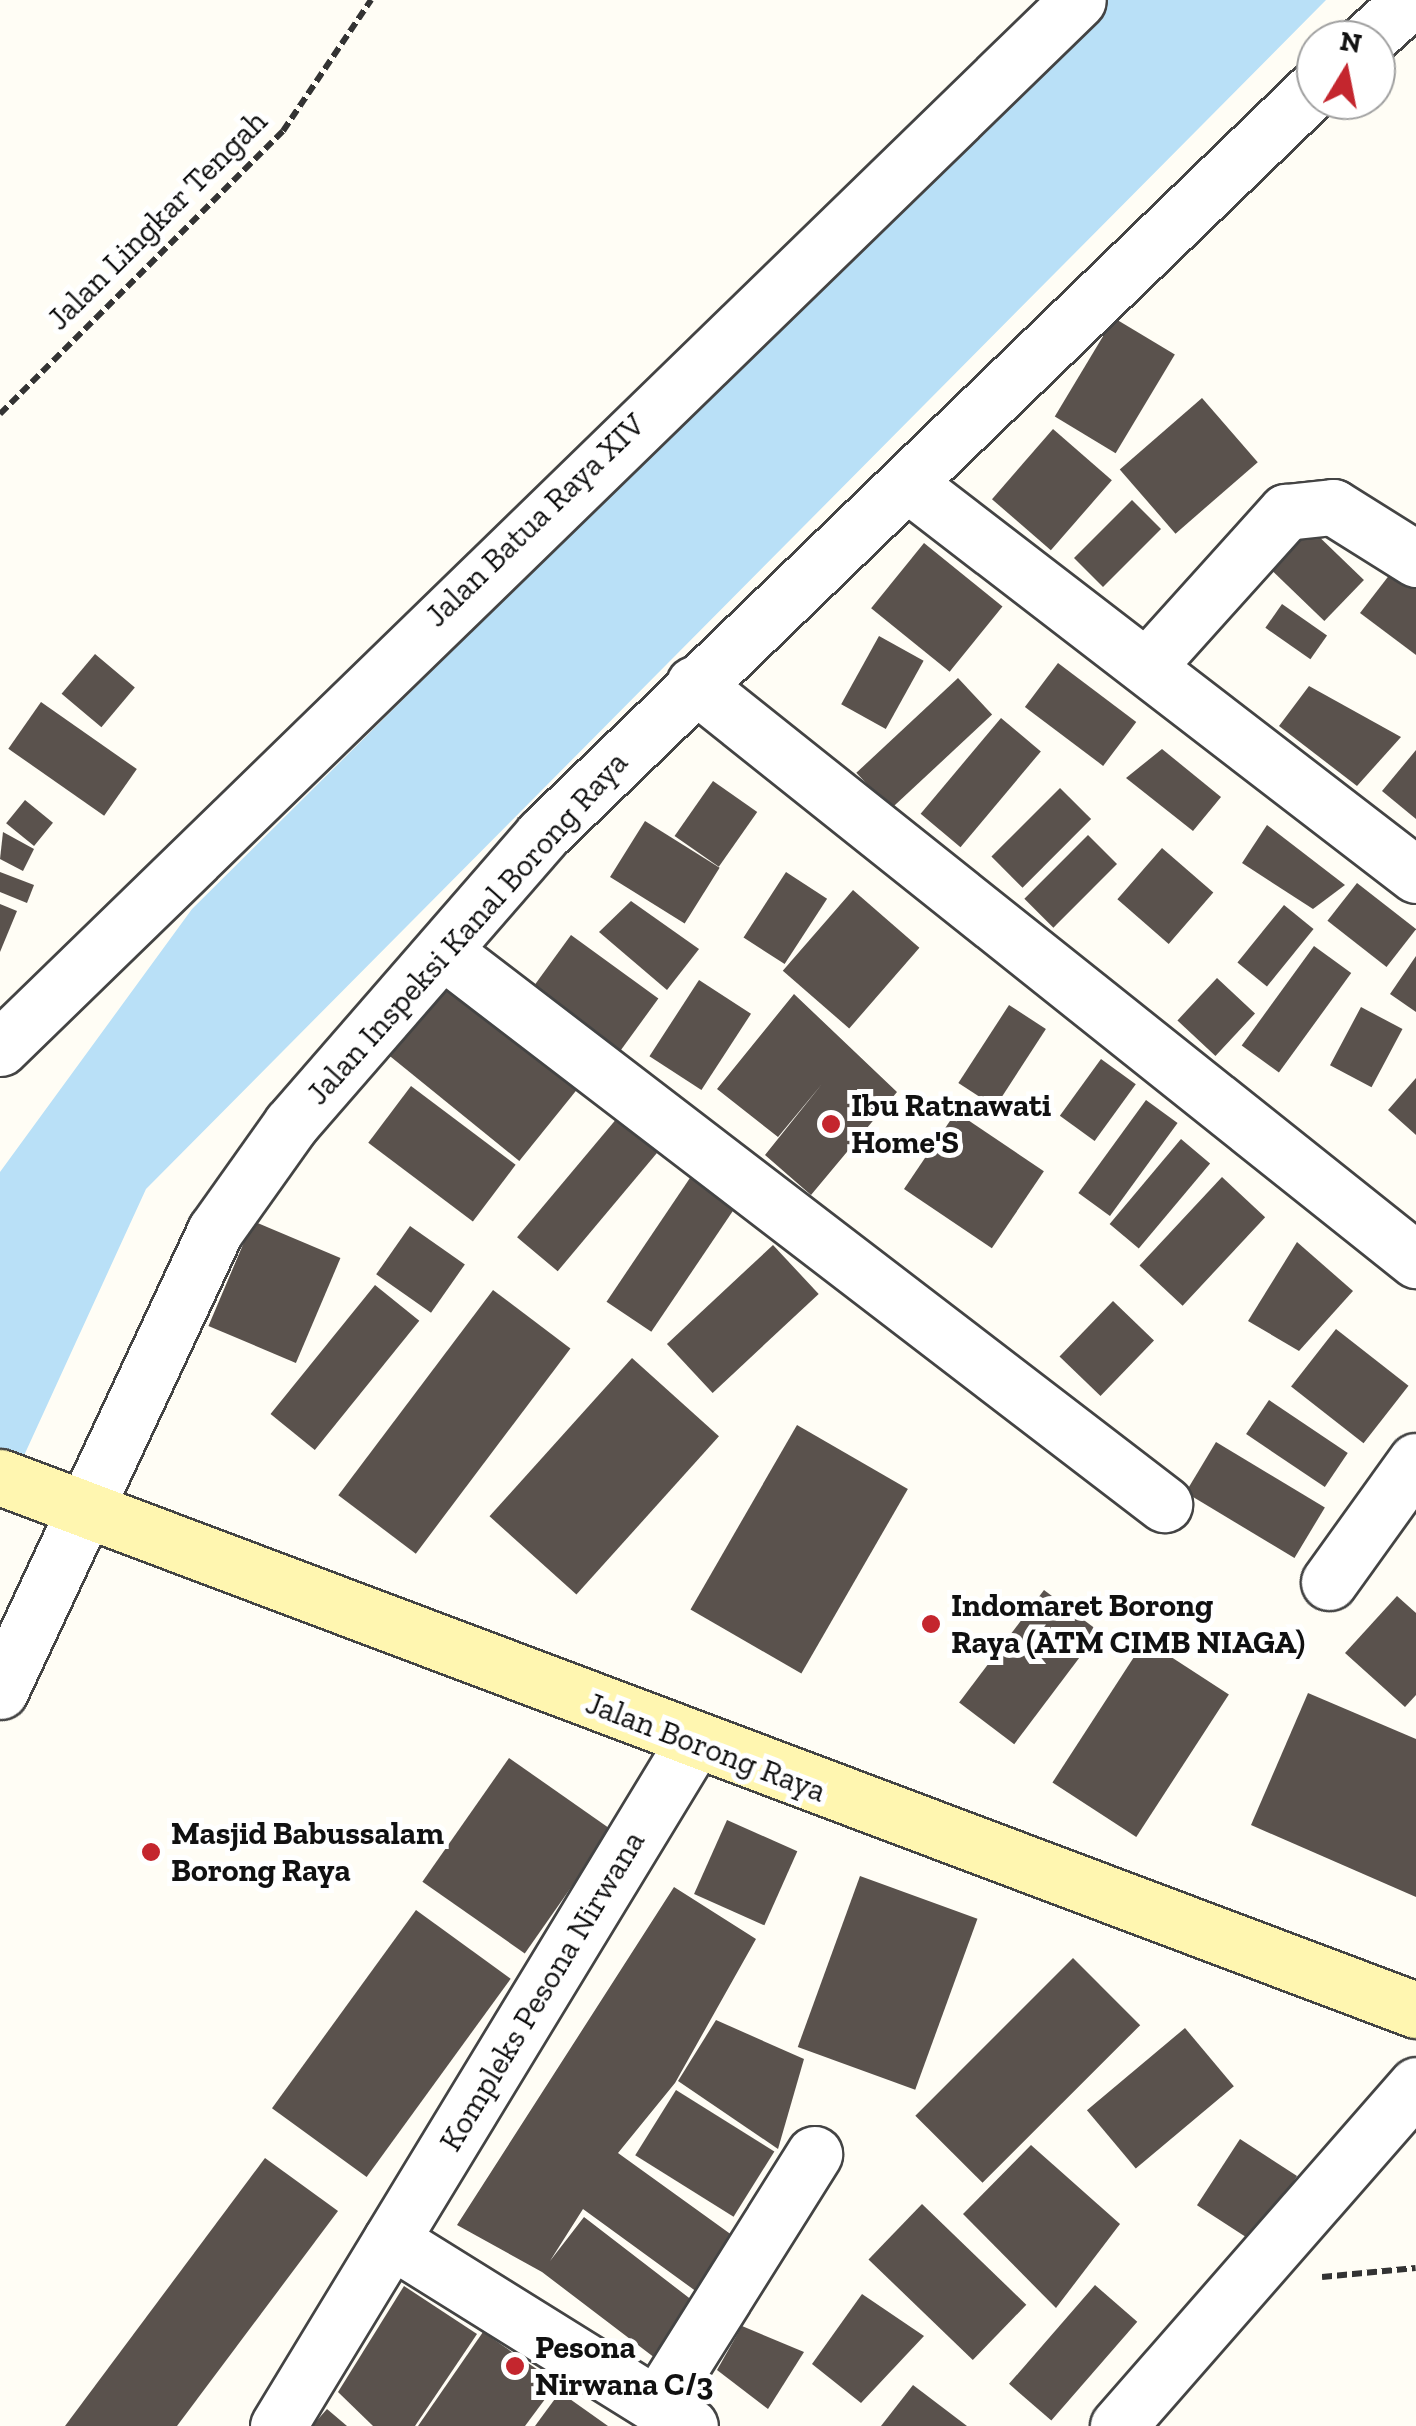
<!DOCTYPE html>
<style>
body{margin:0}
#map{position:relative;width:1416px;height:2426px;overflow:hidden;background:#fffdf5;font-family:"Zilla Slab",serif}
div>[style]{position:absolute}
.water>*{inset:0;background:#b9e0f7}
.building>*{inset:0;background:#5a524d;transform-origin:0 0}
.path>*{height:6px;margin-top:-3px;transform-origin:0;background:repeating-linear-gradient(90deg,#333 0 10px,transparent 0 15px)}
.roads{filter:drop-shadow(2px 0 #444) drop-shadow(-2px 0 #444) drop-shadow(0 2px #444) drop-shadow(0 -2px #444)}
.street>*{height:55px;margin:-27.5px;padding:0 27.5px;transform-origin:27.5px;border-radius:27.5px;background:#fff}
.secondary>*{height:55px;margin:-27.5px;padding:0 27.5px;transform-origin:27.5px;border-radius:27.5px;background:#fff6b0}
.dots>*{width:28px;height:28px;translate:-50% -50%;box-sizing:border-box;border:5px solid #fff;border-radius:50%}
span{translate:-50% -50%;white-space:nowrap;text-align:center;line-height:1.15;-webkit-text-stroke:10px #fff;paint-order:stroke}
.street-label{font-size:32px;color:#111}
.poi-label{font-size:32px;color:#111;font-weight:700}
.left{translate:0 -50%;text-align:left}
.north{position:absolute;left:1296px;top:20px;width:100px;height:100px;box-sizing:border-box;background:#fff;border:2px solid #a0a0a0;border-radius:50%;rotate:10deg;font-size:28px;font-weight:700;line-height:40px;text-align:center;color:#111}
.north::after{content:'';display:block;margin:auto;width:35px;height:45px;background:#c4262e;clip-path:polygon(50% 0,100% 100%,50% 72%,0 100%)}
</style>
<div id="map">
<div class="water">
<div style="clip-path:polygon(1108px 0,1326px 0,146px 1189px,0 1508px,0 1172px,192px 909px)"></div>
</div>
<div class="building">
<div style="left:1114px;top:318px;width:71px;height:115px;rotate:31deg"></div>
<div style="left:1202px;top:398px;width:85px;height:109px;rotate:49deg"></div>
<div style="left:1053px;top:429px;width:78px;height:93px;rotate:41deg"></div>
<div style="left:1132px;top:500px;width:41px;height:82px;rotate:45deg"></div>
<div style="left:1310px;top:528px;width:75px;height:57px;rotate:44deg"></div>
<div style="left:924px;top:543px;width:101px;height:84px;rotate:39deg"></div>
<div style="clip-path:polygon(1394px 569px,1416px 586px,1416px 655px,1360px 613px)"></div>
<div style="left:1282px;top:604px;width:55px;height:29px;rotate:35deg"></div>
<div style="left:879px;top:636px;width:51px;height:78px;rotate:29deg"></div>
<div style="left:95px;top:654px;width:52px;height:52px;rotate:40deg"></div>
<div style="left:1058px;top:663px;width:98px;height:55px;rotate:37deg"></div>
<div style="left:958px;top:678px;width:50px;height:139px;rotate:47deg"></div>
<div style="clip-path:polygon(1309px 686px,1401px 737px,1357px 786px,1279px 726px)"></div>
<div style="left:41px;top:702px;width:117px;height:57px;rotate:35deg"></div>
<div style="left:1001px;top:718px;width:52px;height:125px;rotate:40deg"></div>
<div style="clip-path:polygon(1162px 749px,1221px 797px,1193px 831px,1126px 778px)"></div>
<div style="clip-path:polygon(1416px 750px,1416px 819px,1382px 791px)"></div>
<div style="left:713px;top:781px;width:54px;height:67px;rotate:35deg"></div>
<div style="left:1060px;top:788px;width:44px;height:97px;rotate:45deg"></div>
<div style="left:25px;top:800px;width:36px;height:30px;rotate:39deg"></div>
<div style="left:645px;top:821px;width:88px;height:66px;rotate:32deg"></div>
<div style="clip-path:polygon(1267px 825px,1345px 885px,1313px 909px,1242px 863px)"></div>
<div style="clip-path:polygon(3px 832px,34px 849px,23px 871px,0 859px)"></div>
<div style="left:1088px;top:835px;width:41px;height:90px;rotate:45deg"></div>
<div style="left:1162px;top:848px;width:68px;height:68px;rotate:41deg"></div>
<div style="clip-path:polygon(0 872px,34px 885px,27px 903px,0 892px)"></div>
<div style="left:786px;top:872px;width:49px;height:78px;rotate:33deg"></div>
<div style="left:1357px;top:883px;width:75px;height:48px;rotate:38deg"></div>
<div style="left:853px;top:890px;width:88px;height:107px;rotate:41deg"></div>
<div style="clip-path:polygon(631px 901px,699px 949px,667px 990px,599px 932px)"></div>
<div style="clip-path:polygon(0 904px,17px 911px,0 952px)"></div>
<div style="left:1284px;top:905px;width:38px;height:74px;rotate:39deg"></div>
<div style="left:571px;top:935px;width:108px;height:68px;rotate:36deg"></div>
<div style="left:1314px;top:946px;width:46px;height:123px;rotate:36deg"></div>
<div style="clip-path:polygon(1416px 956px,1416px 1012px,1390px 994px)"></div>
<div style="left:1217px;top:978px;width:52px;height:58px;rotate:43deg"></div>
<div style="left:444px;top:979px;width:173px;height:94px;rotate:39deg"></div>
<div style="left:699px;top:980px;width:62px;height:91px;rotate:33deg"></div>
<div style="clip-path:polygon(794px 994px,897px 1092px,811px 1195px,765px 1155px,822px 1084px,778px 1137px,717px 1089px)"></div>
<div style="left:1009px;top:1005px;width:44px;height:93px;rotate:33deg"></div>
<div style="left:1361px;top:1007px;width:47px;height:66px;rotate:28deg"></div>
<div style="left:1101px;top:1059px;width:43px;height:70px;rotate:36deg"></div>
<div style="clip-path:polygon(1416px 1078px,1416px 1135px,1388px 1110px)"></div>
<div style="left:411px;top:1086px;width:131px;height:71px;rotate:37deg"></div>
<div style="left:1146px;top:1100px;width:39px;height:115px;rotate:36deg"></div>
<div style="left:956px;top:1112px;width:106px;height:93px;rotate:34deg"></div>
<div style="left:618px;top:1117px;width:53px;height:157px;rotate:40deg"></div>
<div style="left:1181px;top:1139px;width:38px;height:111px;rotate:40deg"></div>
<div style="left:696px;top:1169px;width:54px;height:160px;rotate:34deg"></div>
<div style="left:1222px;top:1177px;width:59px;height:121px;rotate:43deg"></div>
<div style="left:253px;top:1221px;width:95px;height:114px;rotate:23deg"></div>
<div style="left:410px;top:1226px;width:67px;height:59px;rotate:35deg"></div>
<div style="clip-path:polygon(1297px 1242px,1353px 1291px,1299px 1351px,1248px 1321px)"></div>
<div style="left:773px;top:1245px;width:67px;height:145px;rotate:47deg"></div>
<div style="left:375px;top:1285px;width:57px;height:166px;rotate:39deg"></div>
<div style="left:493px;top:1290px;width:97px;height:257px;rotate:37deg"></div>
<div style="left:1113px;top:1301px;width:57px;height:77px;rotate:44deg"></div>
<div style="left:1336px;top:1329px;width:92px;height:73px;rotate:38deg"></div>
<div style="left:632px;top:1358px;width:117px;height:213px;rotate:42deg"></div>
<div style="left:1269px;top:1400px;width:95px;height:41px;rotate:34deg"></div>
<div style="left:797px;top:1425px;width:128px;height:213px;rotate:30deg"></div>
<div style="left:1216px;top:1442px;width:127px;height:59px;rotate:31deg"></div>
<div style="left:1044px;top:1590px;width:69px;height:141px;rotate:37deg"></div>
<div style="clip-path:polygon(1397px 1596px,1416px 1613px,1416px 1695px,1405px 1707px,1345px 1653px)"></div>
<div style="left:1145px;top:1640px;width:100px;height:170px;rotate:33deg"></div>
<div style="clip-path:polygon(1308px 1693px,1416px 1739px,1416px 1897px,1251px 1825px)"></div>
<div style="left:509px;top:1758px;width:125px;height:151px;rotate:35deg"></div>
<div style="left:727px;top:1820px;width:77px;height:81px;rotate:24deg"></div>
<div style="left:860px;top:1876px;width:125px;height:182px;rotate:20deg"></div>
<div style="clip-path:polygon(674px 1887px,756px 1939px,675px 2083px,618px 2153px,736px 2238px,697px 2292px,583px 2209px,550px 2261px,584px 2217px,697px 2304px,655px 2358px,542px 2272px,457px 2225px)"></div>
<div style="left:416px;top:1910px;width:117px;height:245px;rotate:36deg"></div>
<div style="left:1073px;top:1958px;width:95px;height:223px;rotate:45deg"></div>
<div style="clip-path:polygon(716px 2020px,804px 2059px,778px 2149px,678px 2081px)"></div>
<div style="left:1185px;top:2028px;width:76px;height:128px;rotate:50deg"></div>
<div style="left:676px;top:2090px;width:116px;height:77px;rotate:32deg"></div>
<div style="left:1240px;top:2139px;width:68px;height:79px;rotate:33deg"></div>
<div style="clip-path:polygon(1031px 2145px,1120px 2224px,1056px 2308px,963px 2214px)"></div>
<div style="clip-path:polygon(265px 2158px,338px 2211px,177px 2426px,65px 2426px)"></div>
<div style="left:922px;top:2204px;width:145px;height:77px;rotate:44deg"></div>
<div style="left:1095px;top:2285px;width:56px;height:131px;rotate:41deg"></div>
<div style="clip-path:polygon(404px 2286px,477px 2334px,415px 2426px,373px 2426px,338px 2392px)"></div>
<div style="clip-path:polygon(862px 2294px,924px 2336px,861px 2403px,812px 2364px)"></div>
<div style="clip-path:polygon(742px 2326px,804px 2352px,768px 2409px,717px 2370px)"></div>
<div style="clip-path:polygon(483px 2332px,557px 2383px,525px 2426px,418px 2426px)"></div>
<div style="clip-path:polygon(913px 2385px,967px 2426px,881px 2426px)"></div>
<div style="clip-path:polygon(560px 2392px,608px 2426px,535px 2426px)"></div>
<div style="clip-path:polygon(327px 2409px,347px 2426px,312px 2426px)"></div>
</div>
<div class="path">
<div style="left:0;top:414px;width:400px;rotate:-45deg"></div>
<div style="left:283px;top:131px;width:158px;rotate:-56.1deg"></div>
<div style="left:1322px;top:2277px;width:94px;rotate:-5.5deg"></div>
</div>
<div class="roads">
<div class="street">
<div style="left:1367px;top:40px;width:59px;rotate:-42.3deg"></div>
<div style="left:912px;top:487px;width:636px;rotate:37.59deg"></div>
<div style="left:1149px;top:664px;width:205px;rotate:-48deg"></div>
<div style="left:1286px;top:512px;width:47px;rotate:-6.1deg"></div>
<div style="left:1333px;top:507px;width:98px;rotate:32.1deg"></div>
<div style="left:694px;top:684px;width:924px;rotate:38.58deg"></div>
<div style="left:443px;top:951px;width:909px;rotate:37.49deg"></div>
<div style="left:0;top:1048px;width:1503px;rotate:-44.19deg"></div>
<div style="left:1329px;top:1582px;width:149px;rotate:-54.3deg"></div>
<div style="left:0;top:1691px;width:508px;rotate:-64.95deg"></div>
<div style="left:215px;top:1231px;width:131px;rotate:-54.6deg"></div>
<div style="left:291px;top:1124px;width:383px;rotate:-49deg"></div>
<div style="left:542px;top:835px;width:1076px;rotate:-44.02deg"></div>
<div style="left:391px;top:2240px;width:352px;rotate:31.9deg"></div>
<div style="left:658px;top:2403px;width:294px;rotate:-57.9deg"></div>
<div style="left:278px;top:2426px;width:799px;rotate:-58.72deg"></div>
<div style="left:1118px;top:2426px;width:453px;rotate:-48.8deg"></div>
</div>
<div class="secondary">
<div style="left:0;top:1477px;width:1513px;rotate:20.63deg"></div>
</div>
</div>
<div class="dots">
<div style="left:831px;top:1124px;background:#c4262e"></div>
<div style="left:931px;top:1624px;background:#c4262e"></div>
<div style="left:151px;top:1852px;background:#c4262e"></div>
<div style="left:515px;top:2366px;background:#c4262e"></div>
</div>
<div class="street-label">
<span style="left:157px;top:220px;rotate:-45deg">Jalan Lingkar Tengah</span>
<span style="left:535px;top:520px;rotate:-44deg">Jalan Batua Raya XIV</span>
<span style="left:467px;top:928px;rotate:-48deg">Jalan Inspeksi Kanal Borong Raya</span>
<span style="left:706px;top:1747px;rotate:21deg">Jalan Borong Raya</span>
<span style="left:542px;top:1991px;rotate:-59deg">Kompleks Pesona Nirwana</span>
</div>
<div class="poi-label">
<span class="left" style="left:851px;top:1124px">Ibu Ratnawati<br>Home'S</span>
<span class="left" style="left:951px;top:1624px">Indomaret Borong<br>Raya (ATM CIMB NIAGA)</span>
<span class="left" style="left:171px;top:1852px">Masjid Babussalam<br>Borong Raya</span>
<span class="left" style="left:535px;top:2366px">Pesona<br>Nirwana C/3</span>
</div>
<div class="north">N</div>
</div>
